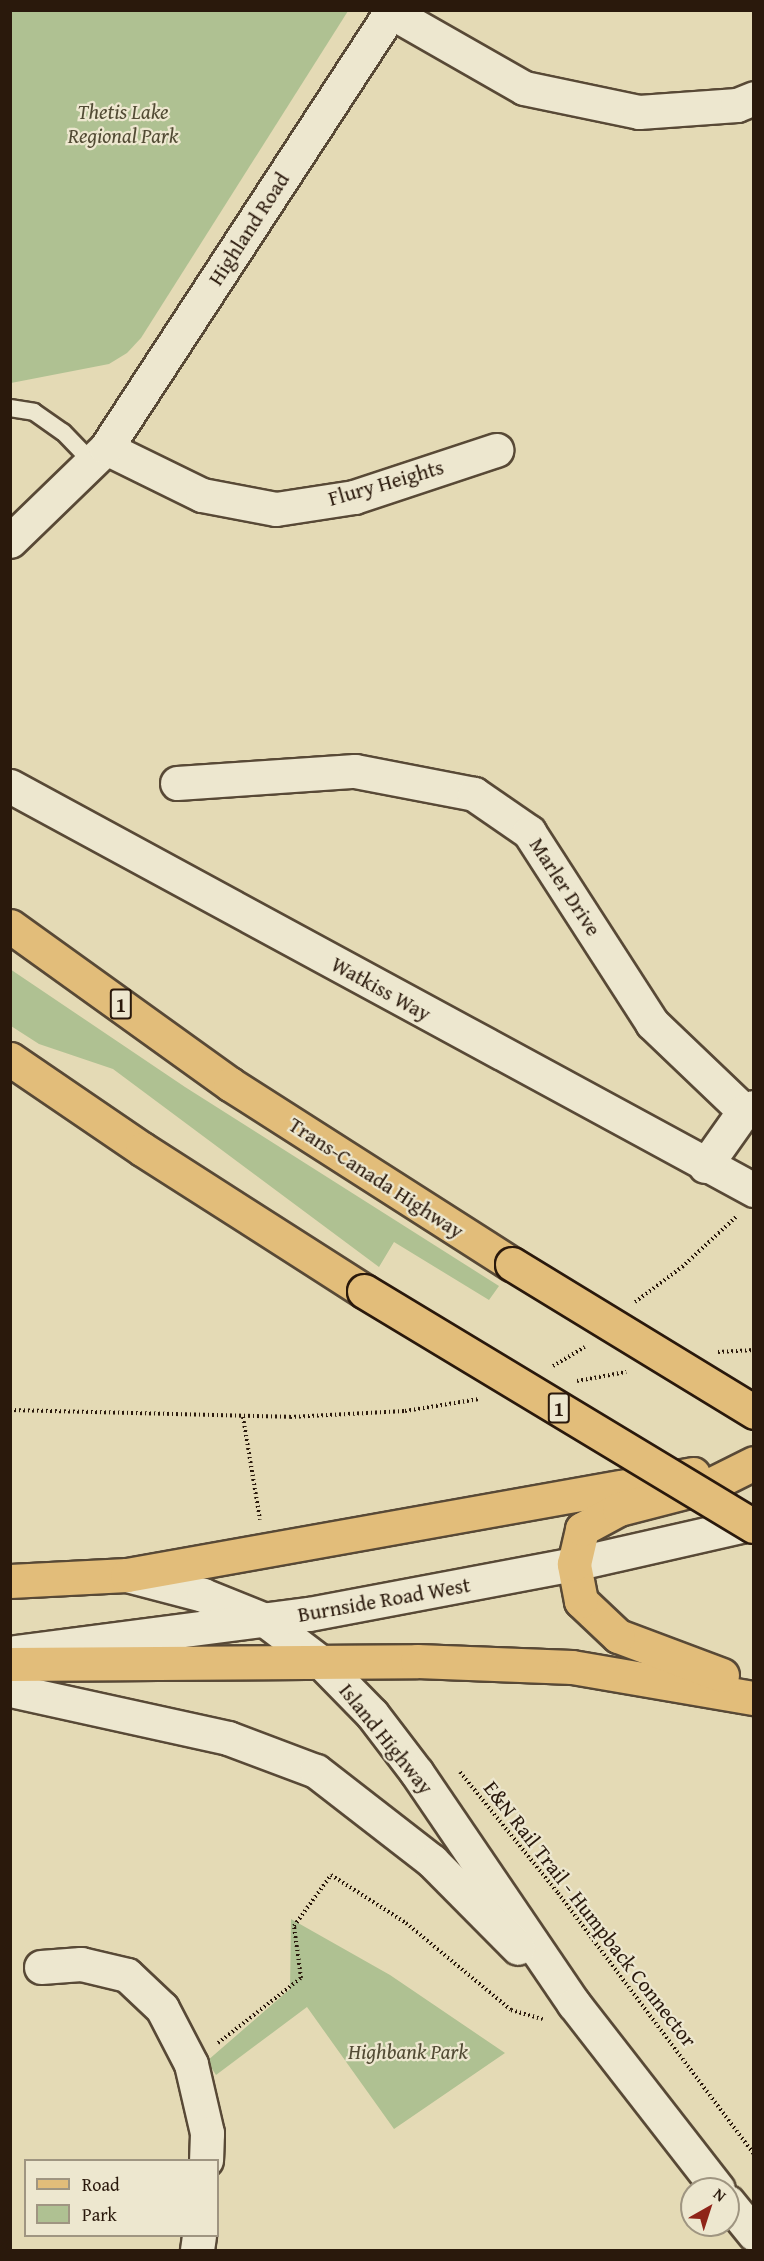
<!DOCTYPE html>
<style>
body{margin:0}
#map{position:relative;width:764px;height:2261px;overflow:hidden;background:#e4dab5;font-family:"Gentium Book Plus",serif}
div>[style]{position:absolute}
.green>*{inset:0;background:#afc192}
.path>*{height:4px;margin-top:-2px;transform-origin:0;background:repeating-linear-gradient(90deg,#2a190c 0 1.5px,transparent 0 4.5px)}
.roads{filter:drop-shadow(2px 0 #584936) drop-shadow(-2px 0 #584936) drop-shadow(0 2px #584936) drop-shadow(0 -2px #584936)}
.lane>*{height:16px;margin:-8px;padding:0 8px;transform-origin:8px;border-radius:8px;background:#ede7cf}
.street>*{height:33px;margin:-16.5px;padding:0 16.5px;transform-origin:16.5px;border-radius:16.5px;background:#ede7cf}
.secondary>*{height:33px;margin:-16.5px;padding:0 16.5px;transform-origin:16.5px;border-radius:16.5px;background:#ede7cf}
.primary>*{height:33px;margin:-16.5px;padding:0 16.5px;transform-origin:16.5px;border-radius:16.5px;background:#e2bd7a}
.highway>*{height:33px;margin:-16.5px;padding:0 16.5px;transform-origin:16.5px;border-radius:16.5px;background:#e2bd7a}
.bridges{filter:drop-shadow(2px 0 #2a190c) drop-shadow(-2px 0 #2a190c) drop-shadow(0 2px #2a190c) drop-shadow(0 -2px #2a190c)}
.highway-bridge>*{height:33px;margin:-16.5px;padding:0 16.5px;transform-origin:16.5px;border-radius:16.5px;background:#e2bd7a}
span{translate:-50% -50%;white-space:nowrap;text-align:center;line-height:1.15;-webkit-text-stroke:4.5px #ede7cf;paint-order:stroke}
.shield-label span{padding:2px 4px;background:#ede7cf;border:2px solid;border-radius:4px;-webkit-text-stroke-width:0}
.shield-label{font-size:20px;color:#2a190c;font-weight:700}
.park-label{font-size:21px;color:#524b34;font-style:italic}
.street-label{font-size:21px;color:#2a190c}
.frame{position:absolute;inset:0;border:12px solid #2a190c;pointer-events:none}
.legend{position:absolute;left:24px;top:2159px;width:195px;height:78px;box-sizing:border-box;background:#ede7cf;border:2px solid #9f9581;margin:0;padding:8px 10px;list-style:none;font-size:18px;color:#2a190c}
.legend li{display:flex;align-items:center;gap:12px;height:30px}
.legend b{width:30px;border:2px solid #9f9581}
.north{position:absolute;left:680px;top:2177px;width:60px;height:60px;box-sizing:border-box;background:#ede7cf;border:2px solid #9f9581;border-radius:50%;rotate:39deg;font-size:16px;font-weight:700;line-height:24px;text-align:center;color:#2a190c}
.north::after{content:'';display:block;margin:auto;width:21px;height:27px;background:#8f2418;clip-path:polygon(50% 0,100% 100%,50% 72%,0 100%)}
</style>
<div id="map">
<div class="green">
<div style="clip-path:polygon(10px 11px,348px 11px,141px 338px,127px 353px,109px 364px,11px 383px)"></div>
<div style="clip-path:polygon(10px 969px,185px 1087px,499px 1286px,489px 1300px,394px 1242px,379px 1267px,113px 1069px,39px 1044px,11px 1026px)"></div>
<div style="clip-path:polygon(291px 1919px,390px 1975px,505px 2053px,394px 2129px,307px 2007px,216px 2075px,207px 2061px,290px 1989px)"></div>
</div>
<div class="path">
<div style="left:635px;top:1302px;width:59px;rotate:-36.7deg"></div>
<div style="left:682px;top:1267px;width:75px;rotate:-42.8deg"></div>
<div style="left:718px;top:1352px;width:36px;rotate:-3deg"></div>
<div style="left:553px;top:1366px;width:37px;rotate:-31deg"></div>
<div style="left:577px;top:1381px;width:50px;rotate:-10.4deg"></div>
<div style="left:10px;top:1410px;width:280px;rotate:1.4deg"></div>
<div style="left:290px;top:1417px;width:115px;rotate:-3deg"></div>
<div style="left:405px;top:1411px;width:75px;rotate:-9.2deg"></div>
<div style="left:243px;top:1417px;width:104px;rotate:80.6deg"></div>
<div style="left:460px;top:1772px;width:156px;rotate:51deg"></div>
<div style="left:558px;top:1893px;width:326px;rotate:53.1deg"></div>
<div style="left:218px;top:2043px;width:105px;rotate:-38.1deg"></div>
<div style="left:301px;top:1978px;width:52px;rotate:-97.7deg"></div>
<div style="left:294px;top:1926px;width:63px;rotate:-54deg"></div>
<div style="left:331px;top:1875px;width:89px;rotate:32.6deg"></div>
<div style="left:406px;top:1923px;width:136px;rotate:39.6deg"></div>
<div style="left:511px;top:2010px;width:33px;rotate:16deg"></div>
</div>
<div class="roads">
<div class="lane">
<div style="left:10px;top:408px;width:24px;rotate:9deg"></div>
<div style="left:34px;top:412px;width:35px;rotate:35deg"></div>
<div style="left:63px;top:432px;width:42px;rotate:46deg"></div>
</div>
<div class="street">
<div style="left:391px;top:12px;width:153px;rotate:29.7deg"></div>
<div style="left:524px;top:88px;width:117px;rotate:11.8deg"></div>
<div style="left:639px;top:112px;width:98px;rotate:-4.1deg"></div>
<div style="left:737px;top:105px;width:18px;rotate:-22deg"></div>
<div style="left:106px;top:448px;width:107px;rotate:26.1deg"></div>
<div style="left:202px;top:495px;width:75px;rotate:10.7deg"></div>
<div style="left:276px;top:509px;width:79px;rotate:-8.7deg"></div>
<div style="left:354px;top:497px;width:150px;rotate:-18.3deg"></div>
<div style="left:10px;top:541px;width:134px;rotate:-44.1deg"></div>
<div style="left:106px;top:448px;width:523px;rotate:-56.86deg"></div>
<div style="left:177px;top:783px;width:178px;rotate:-3.9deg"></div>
<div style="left:355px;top:771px;width:121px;rotate:10.9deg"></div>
<div style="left:474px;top:794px;width:67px;rotate:34.6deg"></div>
<div style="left:529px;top:832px;width:227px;rotate:57.2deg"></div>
<div style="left:652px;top:1023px;width:127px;rotate:43.7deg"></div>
<div style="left:10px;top:786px;width:847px;rotate:28.5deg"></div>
<div style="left:705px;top:1166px;width:67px;rotate:-54.7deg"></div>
<div style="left:744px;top:1111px;width:11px;rotate:-22deg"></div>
<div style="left:41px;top:1967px;width:40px;rotate:-4.3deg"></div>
<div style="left:81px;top:1964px;width:47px;rotate:13.4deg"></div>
<div style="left:127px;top:1975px;width:48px;rotate:43.3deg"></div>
<div style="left:162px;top:2008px;width:63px;rotate:62.6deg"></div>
<div style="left:191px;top:2064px;width:71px;rotate:76.9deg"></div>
<div style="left:207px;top:2133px;width:27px;rotate:92deg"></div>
<div style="left:197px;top:2250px;width:14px;rotate:-82deg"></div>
</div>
<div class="secondary">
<div style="left:127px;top:1575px;width:79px;rotate:14.7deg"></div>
<div style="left:203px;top:1595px;width:67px;rotate:22deg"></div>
<div style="left:265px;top:1620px;width:73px;rotate:37.2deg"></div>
<div style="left:323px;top:1664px;width:70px;rotate:45.6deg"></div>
<div style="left:372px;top:1714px;width:74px;rotate:52.7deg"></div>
<div style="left:417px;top:1773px;width:279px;rotate:55.8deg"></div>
<div style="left:574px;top:2004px;width:234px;rotate:52.1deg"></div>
<div style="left:15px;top:1652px;width:296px;rotate:-7.4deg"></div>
<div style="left:309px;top:1614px;width:270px;rotate:-10.7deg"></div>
<div style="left:574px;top:1564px;width:185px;rotate:-12.8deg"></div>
<div style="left:10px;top:1690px;width:223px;rotate:12.4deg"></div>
<div style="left:228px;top:1738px;width:94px;rotate:20.6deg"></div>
<div style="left:316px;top:1771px;width:147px;rotate:37.8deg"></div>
<div style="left:432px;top:1861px;width:122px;rotate:45.3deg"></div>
<div style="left:728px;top:2202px;width:41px;rotate:50.9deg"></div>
</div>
<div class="primary">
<div style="left:10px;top:1581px;width:117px;rotate:-2.9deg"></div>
<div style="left:127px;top:1575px;width:575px;rotate:-10.12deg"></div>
</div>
<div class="highway">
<div style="left:10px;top:926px;width:271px;rotate:35.7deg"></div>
<div style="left:230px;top:1084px;width:335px;rotate:32.6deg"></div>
<div style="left:10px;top:1059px;width:160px;rotate:34.3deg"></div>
<div style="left:142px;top:1149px;width:264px;rotate:32.6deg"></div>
<div style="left:10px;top:1664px;width:407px;rotate:-0.4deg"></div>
<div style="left:417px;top:1661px;width:155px;rotate:2.2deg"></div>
<div style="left:572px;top:1667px;width:185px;rotate:9.7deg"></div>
<div style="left:722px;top:1675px;width:111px;rotate:-159.4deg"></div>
<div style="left:618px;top:1636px;width:51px;rotate:-136.6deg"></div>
<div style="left:581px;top:1601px;width:38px;rotate:-101deg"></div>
<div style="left:574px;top:1564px;width:36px;rotate:-77deg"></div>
<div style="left:582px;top:1529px;width:42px;rotate:-28.4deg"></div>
<div style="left:619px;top:1509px;width:92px;rotate:-14.5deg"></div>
<div style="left:708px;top:1486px;width:51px;rotate:-26.6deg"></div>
</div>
</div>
<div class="bridges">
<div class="highway-bridge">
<div style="left:512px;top:1264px;width:284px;rotate:31.4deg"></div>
<div style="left:364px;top:1291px;width:455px;rotate:31.1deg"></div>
</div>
</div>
<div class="shield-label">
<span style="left:121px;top:1004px">1</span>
<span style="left:559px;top:1408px">1</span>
</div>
<div class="park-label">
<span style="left:123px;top:124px">Thetis Lake<br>Regional Park</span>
<span style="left:408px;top:2052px">Highbank Park</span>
</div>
<div class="street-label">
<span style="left:249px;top:229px;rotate:-57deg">Highland Road</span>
<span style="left:386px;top:483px;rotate:-16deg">Flury Heights</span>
<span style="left:565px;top:887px;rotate:57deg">Marler Drive</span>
<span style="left:381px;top:989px;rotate:29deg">Watkiss Way</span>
<span style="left:376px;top:1178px;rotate:33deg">Trans-Canada Highway</span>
<span style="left:384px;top:1600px;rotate:-10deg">Burnside Road West</span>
<span style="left:386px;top:1739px;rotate:51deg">Island Highway</span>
<span style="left:590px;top:1914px;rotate:52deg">E&amp;N Rail Trail - Humpback Connector</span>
</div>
<div class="frame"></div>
<ul class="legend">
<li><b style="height:8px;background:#e2bd7a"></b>Road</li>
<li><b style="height:16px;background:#afc192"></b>Park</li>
</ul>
<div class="north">N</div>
</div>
